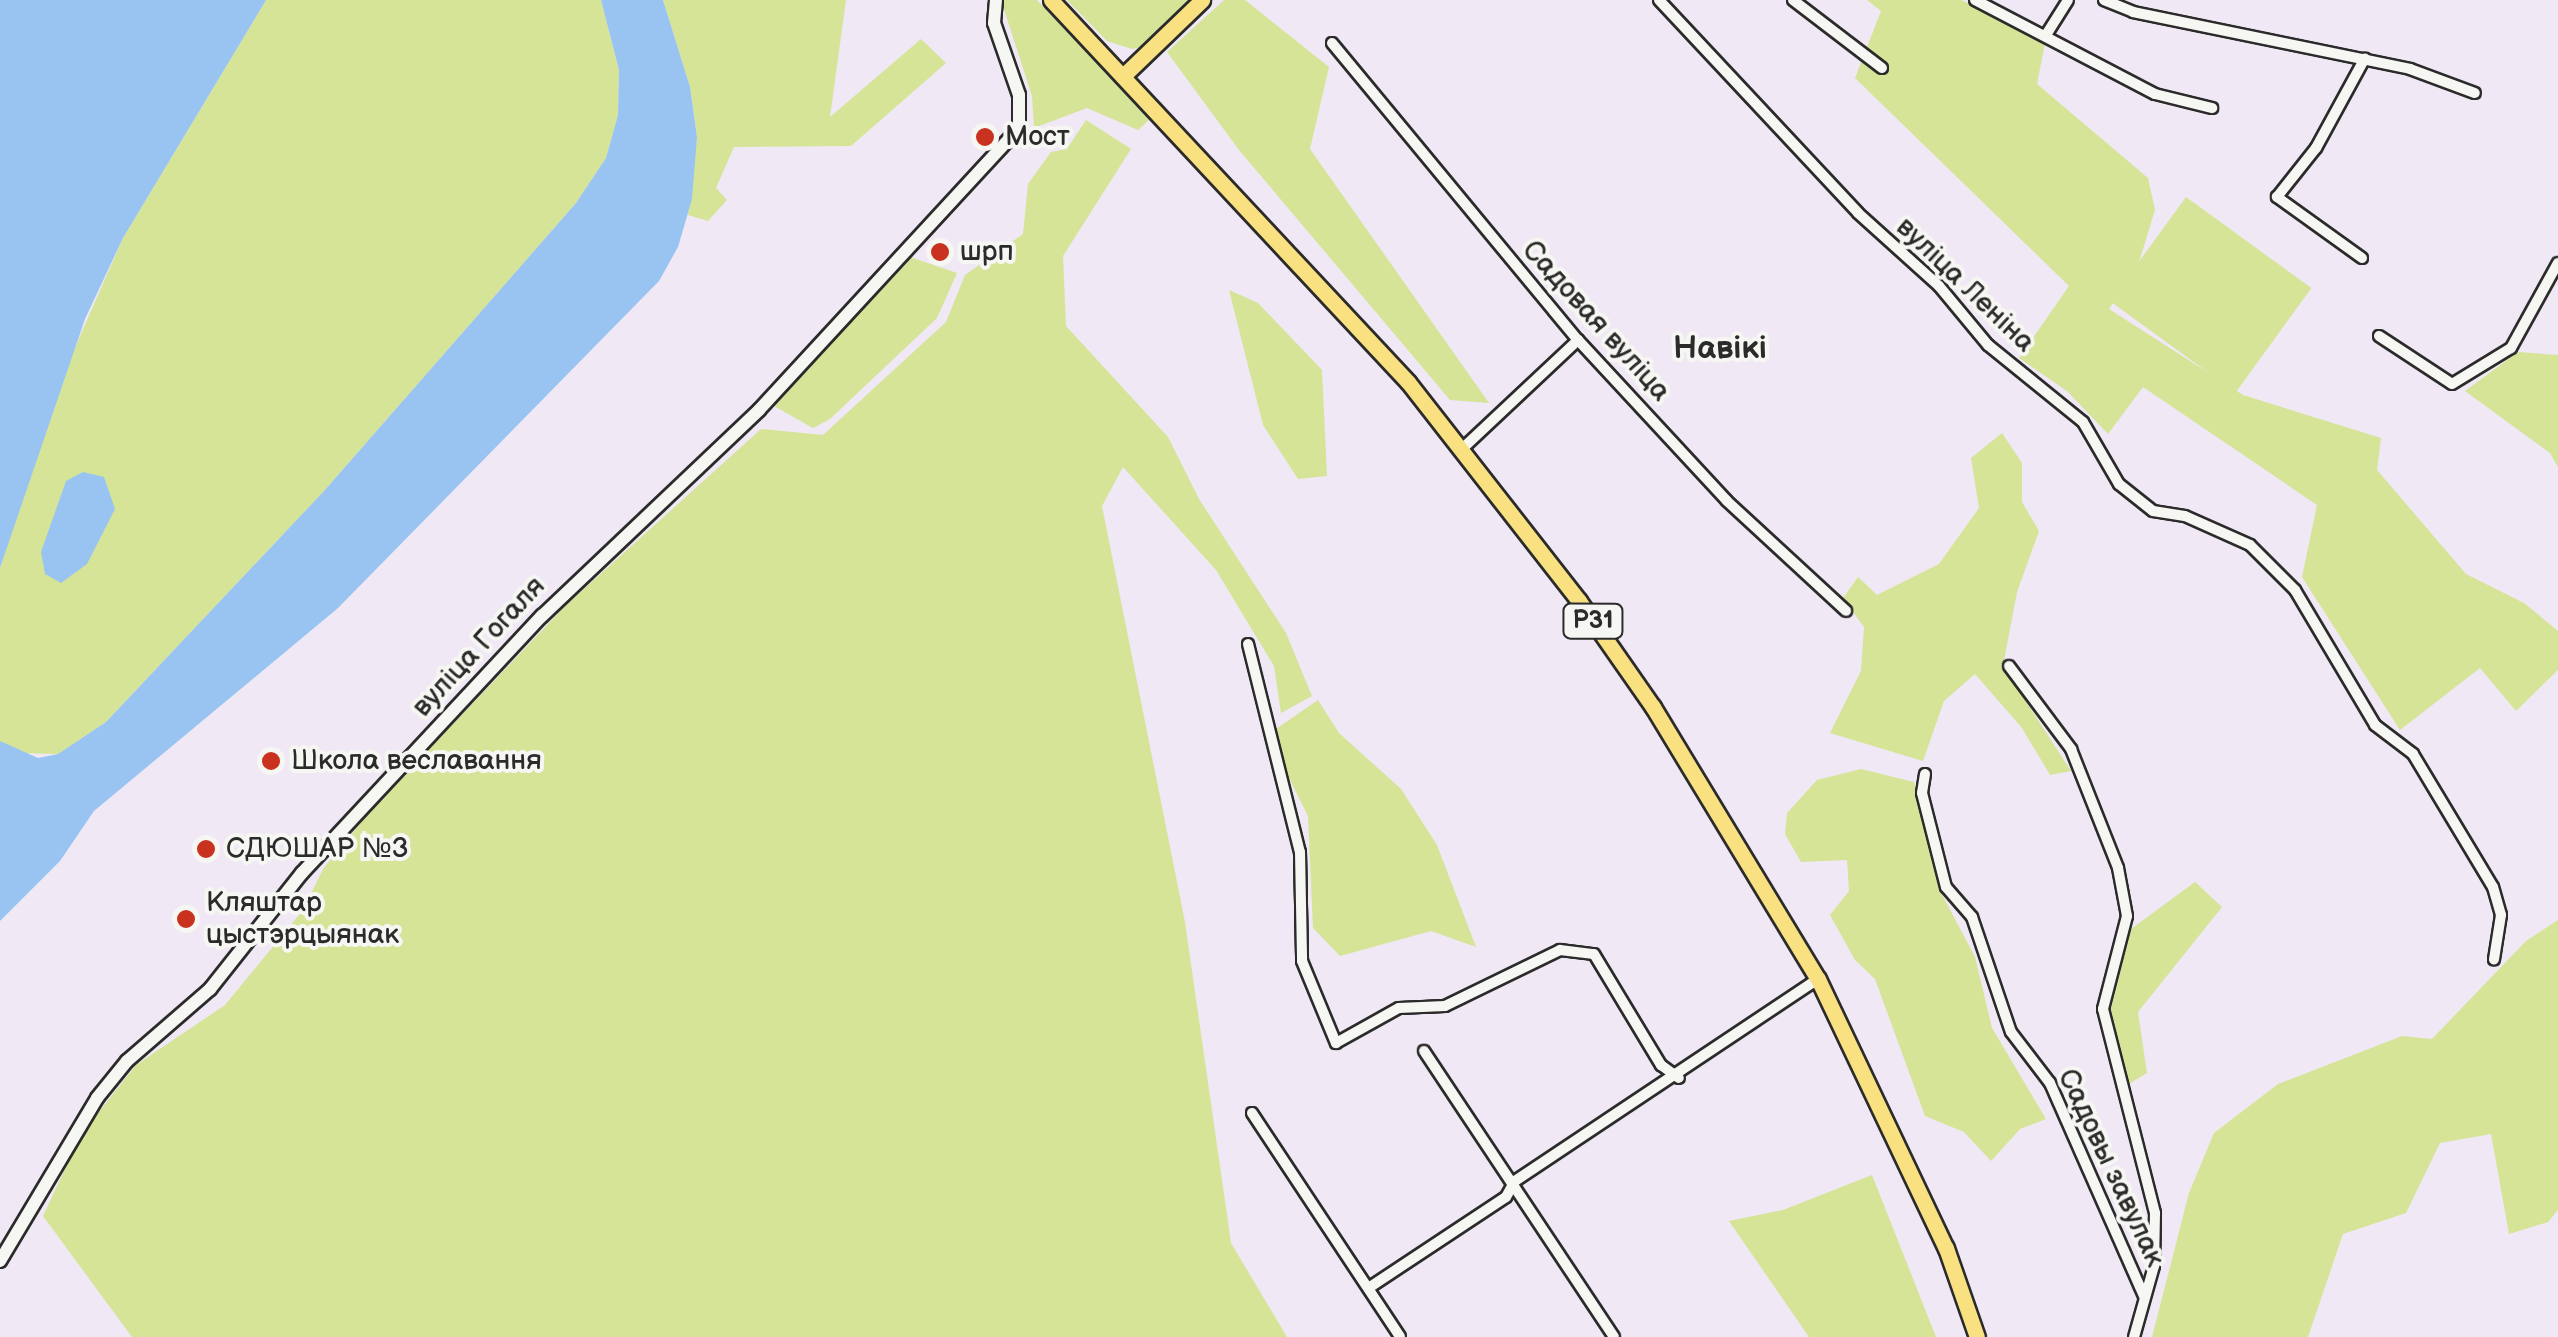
<!DOCTYPE html>
<meta charset="utf-8">
<style>
body{margin:0}
#map{position:relative;width:2558px;height:1337px;overflow:hidden;background:#f0e8f4;font-family:"Balsamiq Sans",sans-serif}
div>[style]{position:absolute}
.green>*{inset:0;background:#d5e497;transform-origin:0 0}
.water>*{inset:0;background:#99c4f2}
.roads{filter:drop-shadow(2px 0 #2b2b2b) drop-shadow(-2px 0 #2b2b2b) drop-shadow(0 2px #2b2b2b) drop-shadow(0 -2px #2b2b2b)}
.minor>*{height:10px;margin:-5px;padding:0 5px;transform-origin:5px;border-radius:5px;background:#f6f6f2}
.tertiary>*{height:12px;margin:-6px;padding:0 6px;transform-origin:6px;border-radius:6px;background:#f6f6f2}
.primary>*{height:15px;margin:-7.5px;padding:0 7.5px;transform-origin:7.5px;border-radius:7.5px;background:#f9e181}
.dots>*{width:28px;height:28px;translate:-50% -50%;box-sizing:border-box;border:5px solid #f6f6f2;border-radius:50%}
span{translate:-50% -50%;white-space:nowrap;text-align:center;line-height:1.15;-webkit-text-stroke:8px #f6f6f2;paint-order:stroke}
.shield-label span{padding:2px 8px;background:#f6f6f2;border:2px solid;border-radius:8px;-webkit-text-stroke-width:0}
.shield-label{font-size:25px;color:#2b2b2b;font-weight:700}
.poi-label{font-size:28px;color:#2b2b2b}
.left{translate:0 -50%;text-align:left}
.street-label{font-size:28px;color:#2b2b2b}
.quarter-label{font-size:32px;color:#2b2b2b;font-weight:700}
</style>
<div id="map">
<div class="green">
<div style="clip-path:polygon(266px 0,601px 0,619px 70px,618px 115px,606px 158px,576px 203px,324px 491px,106px 722px,58px 754px,18px 753px,0 741px,0 568px,52px 400px,123px 238px)"></div>
<div style="clip-path:polygon(663px 0,846px 0,830px 117px,921px 39px,946px 63px,851px 146px,734px 147px,716px 188px,727px 200px,708px 221px,688px 215px,697px 137px,690px 87px)"></div>
<div style="clip-path:polygon(1001px 0,1037px 0,1150px 119px,1138px 130px,1087px 108px,1034px 128px,1032px 96px)"></div>
<div style="clip-path:polygon(1067px 0,1193px 0,1144px 47px,1132px 49px,1107px 41px)"></div>
<div style="clip-path:polygon(1224px 0,1245px 0,1329px 67px,1310px 149px,1489px 403px,1450px 400px,1239px 150px,1167px 52px)"></div>
<div style="clip-path:polygon(1867px 0,1961px 0,2046px 38px,2037px 84px,2148px 178px,2155px 210px,2139px 262px,2109px 309px,2243px 395px,2381px 438px,2377px 470px,2466px 574px,2524px 603px,2558px 631px,2558px 670px,2516px 711px,2480px 668px,2400px 730px,2302px 577px,2317px 505px,2143px 387px,2108px 434px,2067px 391px,2019px 358px,2069px 286px,1855px 78px,1881px 11px)"></div>
<div style="clip-path:polygon(1086px 120px,1131px 149px,1063px 256px,1066px 326px,1168px 437px,1199px 499px,1286px 633px,1312px 696px,1281px 713px,1274px 666px,1216px 570px,1123px 467px,1102px 506px,1185px 922px,1231px 1243px,1287px 1337px,132px 1337px,43px 1216px,82px 1133px,136px 1065px,225px 1005px,303px 910px,323px 869px,367px 815px,565px 606px,761px 429px,823px 435px,946px 322px,965px 275px,1023px 234px,1028px 184px,1051px 152px,1067px 149px)"></div>
<div style="left:2186px;top:197px;width:155px;height:129px;rotate:36deg"></div>
<div style="clip-path:polygon(907px 256px,957px 273px,937px 318px,830px 419px,813px 428px,774px 406px)"></div>
<div style="clip-path:polygon(1229px 290px,1258px 303px,1322px 370px,1327px 476px,1298px 479px,1263px 425px)"></div>
<div style="clip-path:polygon(2518px 352px,2558px 355px,2558px 467px,2550px 453px,2465px 391px)"></div>
<div style="clip-path:polygon(2002px 433px,2022px 463px,2022px 502px,2039px 531px,2017px 592px,2003px 666px,2071px 771px,2050px 775px,2022px 728px,1975px 674px,1944px 701px,1923px 761px,1830px 733px,1861px 671px,1864px 627px,1843px 598px,1858px 577px,1877px 595px,1939px 564px,1979px 508px,1971px 458px)"></div>
<div style="clip-path:polygon(1318px 700px,1339px 733px,1401px 789px,1437px 845px,1476px 947px,1431px 931px,1340px 956px,1313px 928px,1308px 816px,1284px 768px,1276px 729px)"></div>
<div style="clip-path:polygon(1861px 769px,1914px 782px,1939px 889px,1975px 957px,1992px 1028px,2046px 1119px,2020px 1129px,1991px 1161px,1964px 1132px,1925px 1116px,1875px 979px,1855px 960px,1830px 915px,1849px 891px,1847px 860px,1801px 862px,1785px 834px,1787px 813px,1817px 780px)"></div>
<div style="clip-path:polygon(2195px 882px,2222px 907px,2138px 1012px,2147px 1073px,2129px 1084px,2110px 1011px,2131px 929px)"></div>
<div style="clip-path:polygon(2558px 920px,2558px 1210px,2548px 1222px,2509px 1234px,2491px 1134px,2440px 1143px,2406px 1213px,2343px 1234px,2308px 1337px,2152px 1337px,2189px 1193px,2214px 1133px,2278px 1084px,2402px 1036px,2432px 1039px,2526px 941px)"></div>
<div style="clip-path:polygon(1872px 1175px,1936px 1337px,1809px 1337px,1729px 1221px,1783px 1210px)"></div>
</div>
<div class="water">
<div style="clip-path:polygon(0 0,266px 0,123px 238px,85px 319px,0 568px)"></div>
<div style="clip-path:polygon(601px 0,663px 0,690px 87px,697px 137px,692px 199px,678px 247px,659px 281px,338px 608px,94px 811px,60px 861px,0 921px,0 741px,38px 758px,58px 754px,106px 722px,324px 491px,576px 203px,606px 158px,618px 115px,619px 70px)"></div>
<div style="clip-path:polygon(83px 472px,104px 477px,115px 509px,87px 564px,61px 583px,45px 574px,41px 552px,66px 481px)"></div>
</div>
<div class="roads">
<div class="minor">
<div style="left:1659px;top:0;width:291px;rotate:46.9deg"></div>
<div style="left:1858px;top:213px;width:109px;rotate:42deg"></div>
<div style="left:1939px;top:286px;width:77px;rotate:50.3deg"></div>
<div style="left:1988px;top:345px;width:122px;rotate:39deg"></div>
<div style="left:2083px;top:422px;width:72px;rotate:59.9deg"></div>
<div style="left:2119px;top:484px;width:43px;rotate:38.5deg"></div>
<div style="left:2153px;top:511px;width:32px;rotate:9deg"></div>
<div style="left:2185px;top:516px;width:71px;rotate:24deg"></div>
<div style="left:2250px;top:545px;width:64px;rotate:45deg"></div>
<div style="left:2295px;top:590px;width:157px;rotate:59.3deg"></div>
<div style="left:2375px;top:725px;width:48px;rotate:37.3deg"></div>
<div style="left:2413px;top:754px;width:155px;rotate:59deg"></div>
<div style="left:2493px;top:887px;width:29px;rotate:74deg"></div>
<div style="left:2501px;top:915px;width:45px;rotate:99deg"></div>
<div style="left:1793px;top:0;width:112px;rotate:37.4deg"></div>
<div style="left:1975px;top:0;width:203px;rotate:27.6deg"></div>
<div style="left:2155px;top:94px;width:59px;rotate:13.8deg"></div>
<div style="left:2104px;top:0;width:31px;rotate:22deg"></div>
<div style="left:2133px;top:12px;width:283px;rotate:11.6deg"></div>
<div style="left:2410px;top:69px;width:69px;rotate:20.3deg"></div>
<div style="left:2046px;top:35px;width:41px;rotate:-57.8deg"></div>
<div style="left:1332px;top:43px;width:386px;rotate:50.4deg"></div>
<div style="left:1578px;top:340px;width:219px;rotate:47.2deg"></div>
<div style="left:1727px;top:501px;width:162px;rotate:42.7deg"></div>
<div style="left:2362px;top:258px;width:105px;rotate:-144.3deg"></div>
<div style="left:2277px;top:197px;width:63px;rotate:-51.5deg"></div>
<div style="left:2316px;top:148px;width:102px;rotate:-61.4deg"></div>
<div style="left:2379px;top:336px;width:87px;rotate:33.3deg"></div>
<div style="left:2452px;top:384px;width:69px;rotate:-31.4deg"></div>
<div style="left:2511px;top:348px;width:97px;rotate:-61.1deg"></div>
<div style="left:1463px;top:448px;width:158px;rotate:-43.2deg"></div>
<div style="left:1248px;top:644px;width:214px;rotate:76deg"></div>
<div style="left:1300px;top:852px;width:109px;rotate:88.9deg"></div>
<div style="left:1302px;top:961px;width:89px;rotate:67.5deg"></div>
<div style="left:1336px;top:1043px;width:72px;rotate:-29.1deg"></div>
<div style="left:1399px;top:1008px;width:46px;rotate:-2.5deg"></div>
<div style="left:1445px;top:1006px;width:128px;rotate:-26deg"></div>
<div style="left:1560px;top:950px;width:34px;rotate:7deg"></div>
<div style="left:1594px;top:954px;width:130px;rotate:58.9deg"></div>
<div style="left:1661px;top:1065px;width:22px;rotate:36deg"></div>
<div style="left:2009px;top:666px;width:104px;rotate:53.2deg"></div>
<div style="left:2071px;top:749px;width:128px;rotate:68.4deg"></div>
<div style="left:2118px;top:868px;width:49px;rotate:79.4deg"></div>
<div style="left:2127px;top:916px;width:96px;rotate:104.5deg"></div>
<div style="left:2103px;top:1009px;width:211px;rotate:75.7deg"></div>
<div style="left:2155px;top:1213px;width:53px;rotate:91.1deg"></div>
<div style="left:2154px;top:1266px;width:74px;rotate:105.7deg"></div>
<div style="left:1925px;top:774px;width:19px;rotate:99deg"></div>
<div style="left:1922px;top:793px;width:97px;rotate:75.7deg"></div>
<div style="left:1946px;top:887px;width:40px;rotate:49deg"></div>
<div style="left:1972px;top:917px;width:121px;rotate:71.3deg"></div>
<div style="left:2011px;top:1032px;width:64px;rotate:52.6deg"></div>
<div style="left:2050px;top:1083px;width:233px;rotate:66.2deg"></div>
<div style="left:1424px;top:1051px;width:343px;rotate:56.4deg"></div>
<div style="left:1252px;top:1113px;width:268px;rotate:56.5deg"></div>
<div style="left:1370px;top:1287px;width:163px;rotate:-33.5deg"></div>
<div style="left:1506px;top:1197px;width:18px;rotate:-61deg"></div>
<div style="left:1515px;top:1181px;width:364px;rotate:-33.7deg"></div>
</div>
<div class="tertiary">
<div style="left:0;top:1261px;width:190px;rotate:-59.2deg"></div>
<div style="left:97px;top:1098px;width:48px;rotate:-51deg"></div>
<div style="left:127px;top:1061px;width:110px;rotate:-40.9deg"></div>
<div style="left:210px;top:989px;width:148px;rotate:-51.6deg"></div>
<div style="left:302px;top:873px;width:352px;rotate:-47deg"></div>
<div style="left:542px;top:616px;width:299px;rotate:-43.5deg"></div>
<div style="left:759px;top:410px;width:384px;rotate:-47.3deg"></div>
<div style="left:1019px;top:128px;width:33px;rotate:-90deg"></div>
<div style="left:1019px;top:95px;width:76px;rotate:-109.1deg"></div>
<div style="left:994px;top:23px;width:23px;rotate:-85deg"></div>
</div>
<div class="primary">
<div style="left:1051px;top:0;width:523px;rotate:46.94deg"></div>
<div style="left:1408px;top:382px;width:278px;rotate:52deg"></div>
<div style="left:1579px;top:601px;width:129px;rotate:55.1deg"></div>
<div style="left:1653px;top:707px;width:318px;rotate:58.8deg"></div>
<div style="left:1818px;top:979px;width:298px;rotate:64.6deg"></div>
<div style="left:1946px;top:1248px;width:94px;rotate:70.8deg"></div>
<div style="left:1123px;top:76px;width:110px;rotate:-43.9deg"></div>
</div>
</div>
<div class="dots">
<div style="left:985px;top:137px;background:#c8321e"></div>
<div style="left:940px;top:252px;background:#c8321e"></div>
<div style="left:271px;top:761px;background:#c8321e"></div>
<div style="left:206px;top:849px;background:#c8321e"></div>
<div style="left:186px;top:919px;background:#c8321e"></div>
</div>
<div class="shield-label">
<span style="left:1593px;top:621px">Р31</span>
</div>
<div class="poi-label">
<span class="left" style="left:1005px;top:137px">Мост</span>
<span class="left" style="left:960px;top:252px">шрп</span>
<span class="left" style="left:291px;top:761px">Школа веславання</span>
<span class="left" style="left:226px;top:849px">СДЮШАР №3</span>
<span class="left" style="left:206px;top:919px">Кляштар<br>цыстэрцыянак</span>
</div>
<div class="street-label">
<span style="left:1965px;top:285px;rotate:44deg">вуліца Леніна</span>
<span style="left:1596px;top:321px;rotate:48deg">Садовая вуліца</span>
<span style="left:479px;top:647px;rotate:-47deg">вуліца Гогаля</span>
<span style="left:2111px;top:1168px;rotate:65deg">Садовы завулак</span>
</div>
<div class="quarter-label">
<span style="left:1720px;top:349px">Навікі</span>
</div>
</div>
